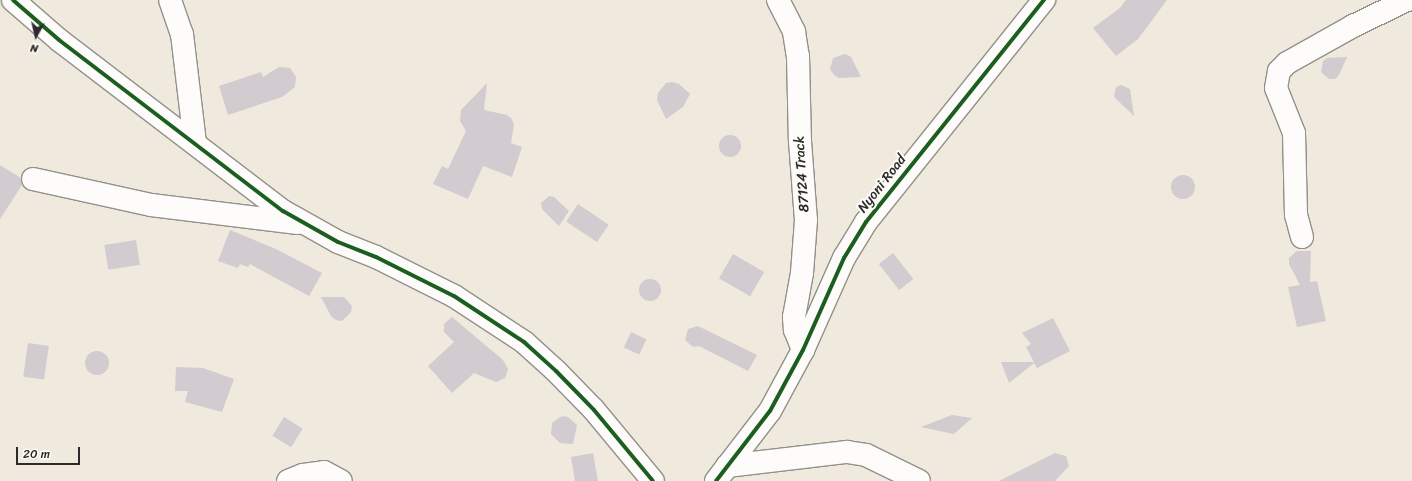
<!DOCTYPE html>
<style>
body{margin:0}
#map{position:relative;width:1412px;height:481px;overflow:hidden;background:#efe9de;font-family:Sriracha,sans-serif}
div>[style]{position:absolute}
.building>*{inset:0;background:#d2cbcf;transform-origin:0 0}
.round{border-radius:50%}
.roads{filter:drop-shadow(1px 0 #93908b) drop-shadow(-1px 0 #93908b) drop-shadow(0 1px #93908b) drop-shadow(0 -1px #93908b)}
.minor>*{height:22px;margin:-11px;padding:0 11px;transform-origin:11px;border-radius:11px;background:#fdfcfa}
.cycleway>*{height:4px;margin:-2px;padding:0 2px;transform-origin:2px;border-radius:2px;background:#1b5e20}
span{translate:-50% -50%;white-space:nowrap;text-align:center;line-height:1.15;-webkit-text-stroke:4px #fdfcf7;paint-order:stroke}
.street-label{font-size:14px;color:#2b2b2b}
.north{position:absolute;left:16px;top:16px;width:40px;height:40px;-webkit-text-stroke:3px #fdfcf7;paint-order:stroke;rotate:188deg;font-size:11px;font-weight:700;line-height:16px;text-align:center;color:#2b2b2b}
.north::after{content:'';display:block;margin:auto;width:14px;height:18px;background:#2b2b2b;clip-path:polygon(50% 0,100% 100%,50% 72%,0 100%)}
.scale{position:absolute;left:16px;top:447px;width:64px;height:18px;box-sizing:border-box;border:2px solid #2b2b2b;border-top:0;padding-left:5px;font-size:12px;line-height:14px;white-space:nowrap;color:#2b2b2b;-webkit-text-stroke:3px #fdfcf7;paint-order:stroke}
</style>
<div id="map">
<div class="building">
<div style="clip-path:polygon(1126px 0,1167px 0,1138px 39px,1116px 56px,1093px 28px,1120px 8px)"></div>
<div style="clip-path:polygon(845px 54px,851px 57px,861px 77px,839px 78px,834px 75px,830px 69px,833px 58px)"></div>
<div style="clip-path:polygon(1347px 57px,1339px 75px,1335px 79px,1329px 79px,1321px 72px,1323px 61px,1327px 58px)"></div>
<div style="clip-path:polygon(279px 67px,290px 68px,296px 77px,295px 87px,282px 97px,228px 115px,219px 86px,261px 72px,263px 77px)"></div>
<div style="clip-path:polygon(672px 82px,679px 84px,690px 94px,683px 107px,666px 119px,657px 100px,658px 93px,666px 83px)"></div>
<div style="clip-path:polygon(487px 83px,484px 110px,507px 115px,511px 118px,514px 124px,511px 143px,522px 147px,512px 177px,483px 166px,468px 199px,433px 184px,442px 166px,448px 169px,466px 131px,460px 121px,461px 110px)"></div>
<div style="clip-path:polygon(1121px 85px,1130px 89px,1134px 116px,1114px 97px,1116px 87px)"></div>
<div class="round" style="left:719px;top:135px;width:22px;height:22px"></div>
<div style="clip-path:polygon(0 165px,21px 178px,22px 185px,0 219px)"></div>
<div class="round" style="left:1171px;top:175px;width:24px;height:24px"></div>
<div style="clip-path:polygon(549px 196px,554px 197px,569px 211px,559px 226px,542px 209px,541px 203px)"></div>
<div style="left:578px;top:204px;width:37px;height:21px;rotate:34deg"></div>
<div style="clip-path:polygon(230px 230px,276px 249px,322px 273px,309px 296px,250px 264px,248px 267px,240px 264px,238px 268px,218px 261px)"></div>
<div style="left:136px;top:240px;width:25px;height:32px;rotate:81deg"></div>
<div style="clip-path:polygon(1297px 251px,1311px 251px,1310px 282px,1317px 281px,1326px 321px,1297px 327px,1288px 287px,1300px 285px,1289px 264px,1289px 258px)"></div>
<div style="left:893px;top:253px;width:33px;height:18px;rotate:52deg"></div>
<div style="left:733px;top:254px;width:36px;height:28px;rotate:30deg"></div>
<div class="round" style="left:639px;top:279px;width:22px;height:22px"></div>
<div style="clip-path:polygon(321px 297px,344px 297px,352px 306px,351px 312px,342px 321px,336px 320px,331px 316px)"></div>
<div style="clip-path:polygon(452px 317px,503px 360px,508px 369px,505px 378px,496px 382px,474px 373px,452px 393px,428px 366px,454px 342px,444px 332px,444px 324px)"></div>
<div style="clip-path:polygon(1053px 318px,1070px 351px,1037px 368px,1034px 363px,1009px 383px,1001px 362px,1034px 362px,1026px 347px,1031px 344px,1022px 333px)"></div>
<div style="clip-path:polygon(698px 326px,757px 355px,748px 371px,699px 346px,693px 347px,685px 340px,688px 329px)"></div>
<div style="left:631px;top:332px;width:17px;height:17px;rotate:25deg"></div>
<div style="left:28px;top:343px;width:21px;height:34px;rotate:8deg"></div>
<div class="round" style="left:85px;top:351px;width:24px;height:24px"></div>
<div style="clip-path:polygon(176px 367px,203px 368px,234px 379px,222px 412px,185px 402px,188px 391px,175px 391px)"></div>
<div style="clip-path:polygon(952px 415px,972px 418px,954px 434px,921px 427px)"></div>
<div style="clip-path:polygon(562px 416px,568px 417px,577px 425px,573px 444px,560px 443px,551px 434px,552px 423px)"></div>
<div style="left:284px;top:417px;width:22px;height:22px;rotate:32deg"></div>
<div style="clip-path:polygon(593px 453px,598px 481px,575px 481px,571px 457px)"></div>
<div style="clip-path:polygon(1055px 453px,1066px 456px,1069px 466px,1055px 481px,999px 481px)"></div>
</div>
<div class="roads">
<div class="minor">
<div style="left:13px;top:0;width:61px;rotate:41deg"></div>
<div style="left:59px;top:40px;width:282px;rotate:37.4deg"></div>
<div style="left:283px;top:211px;width:63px;rotate:29.4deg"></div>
<div style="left:338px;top:242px;width:41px;rotate:21.5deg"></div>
<div style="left:376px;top:257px;width:87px;rotate:26.6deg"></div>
<div style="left:454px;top:296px;width:84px;rotate:33.3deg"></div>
<div style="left:524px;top:342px;width:43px;rotate:42.2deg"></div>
<div style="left:556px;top:371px;width:54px;rotate:45.7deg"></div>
<div style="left:594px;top:410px;width:92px;rotate:50.3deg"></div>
<div style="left:170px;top:0;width:36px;rotate:71deg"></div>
<div style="left:182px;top:34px;width:110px;rotate:83.2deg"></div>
<div style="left:778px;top:0;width:36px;rotate:63deg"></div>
<div style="left:794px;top:32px;width:24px;rotate:81deg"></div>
<div style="left:798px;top:56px;width:85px;rotate:88.7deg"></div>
<div style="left:800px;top:141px;width:79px;rotate:85.7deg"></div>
<div style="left:806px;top:220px;width:53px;rotate:94.3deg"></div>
<div style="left:802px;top:273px;width:45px;rotate:100.3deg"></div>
<div style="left:794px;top:317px;width:13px;rotate:86deg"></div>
<div style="left:795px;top:330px;width:22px;rotate:68deg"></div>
<div style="left:33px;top:179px;width:121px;rotate:12.4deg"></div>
<div style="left:151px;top:205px;width:148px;rotate:7deg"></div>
<div style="left:1302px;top:237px;width:23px;rotate:-105deg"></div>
<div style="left:1296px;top:215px;width:82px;rotate:-91.4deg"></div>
<div style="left:1294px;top:133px;width:48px;rotate:-111.8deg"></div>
<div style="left:1276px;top:88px;width:17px;rotate:-80deg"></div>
<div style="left:1279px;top:71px;width:11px;rotate:-45deg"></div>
<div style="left:1287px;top:63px;width:76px;rotate:-29.3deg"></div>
<div style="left:1353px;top:26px;width:60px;rotate:-25.7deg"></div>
<div style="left:727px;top:466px;width:121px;rotate:-6.7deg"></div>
<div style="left:847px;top:452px;width:19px;rotate:9deg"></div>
<div style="left:866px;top:455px;width:59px;rotate:26.1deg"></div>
<div style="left:288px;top:481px;width:16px;rotate:-22deg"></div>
<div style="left:303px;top:475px;width:21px;rotate:-8deg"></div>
<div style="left:324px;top:472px;width:19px;rotate:28deg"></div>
<div style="left:716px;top:481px;width:88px;rotate:-52.4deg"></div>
<div style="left:770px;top:411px;width:69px;rotate:-61.6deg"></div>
<div style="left:803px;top:350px;width:101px;rotate:-66deg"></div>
<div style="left:844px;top:258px;width:42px;rotate:-58.6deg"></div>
<div style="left:866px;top:222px;width:285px;rotate:-51.3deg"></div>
</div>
</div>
<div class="cycleway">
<div style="left:13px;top:0;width:61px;rotate:41deg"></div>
<div style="left:59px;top:40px;width:282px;rotate:37.4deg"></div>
<div style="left:283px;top:211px;width:63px;rotate:29.4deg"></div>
<div style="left:338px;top:242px;width:41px;rotate:21.5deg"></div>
<div style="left:376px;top:257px;width:87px;rotate:26.6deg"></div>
<div style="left:454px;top:296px;width:84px;rotate:33.3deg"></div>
<div style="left:524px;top:342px;width:43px;rotate:42.2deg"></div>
<div style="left:556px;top:371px;width:54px;rotate:45.7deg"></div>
<div style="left:594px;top:410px;width:92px;rotate:50.3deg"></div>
<div style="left:716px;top:481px;width:88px;rotate:-52.4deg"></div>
<div style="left:770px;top:411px;width:69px;rotate:-61.6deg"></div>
<div style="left:803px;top:350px;width:101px;rotate:-66deg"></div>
<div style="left:844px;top:258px;width:42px;rotate:-58.6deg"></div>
<div style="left:866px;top:222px;width:285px;rotate:-51.3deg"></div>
</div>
<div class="street-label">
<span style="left:802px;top:174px;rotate:-94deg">87124 Track</span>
<span style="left:882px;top:184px;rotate:-52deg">Nyoni Road</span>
</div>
<div class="north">N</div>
<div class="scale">20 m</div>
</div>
